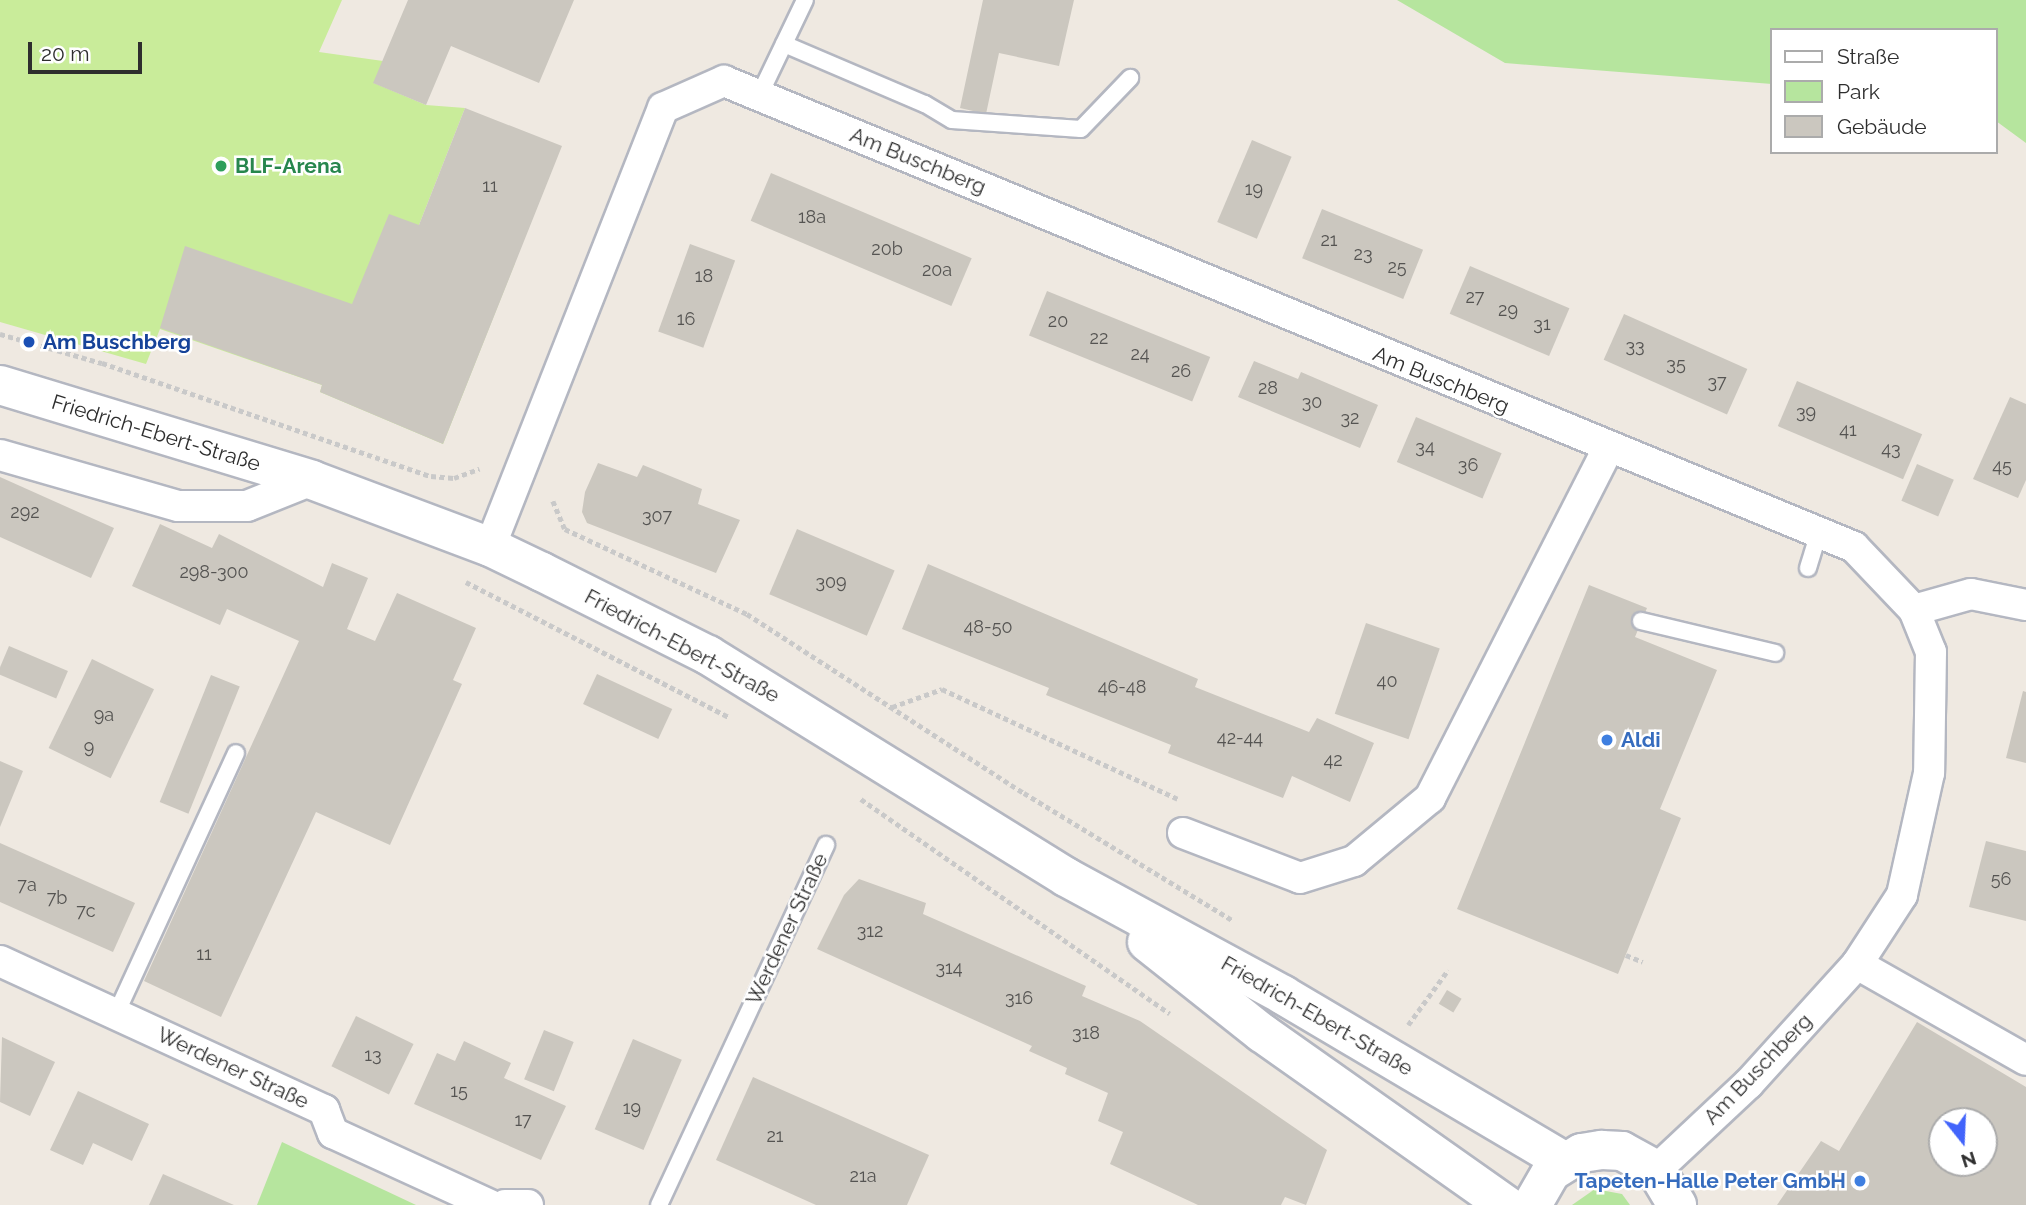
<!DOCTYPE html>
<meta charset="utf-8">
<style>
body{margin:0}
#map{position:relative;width:2026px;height:1205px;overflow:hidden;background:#efe9e1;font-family:Raleway,sans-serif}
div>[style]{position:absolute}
.green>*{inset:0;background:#b6e59e}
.pitch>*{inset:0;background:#c9ec9a}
.building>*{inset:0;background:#cbc7bf;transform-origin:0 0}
.path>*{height:4.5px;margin-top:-2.25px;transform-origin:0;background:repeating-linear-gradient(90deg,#c9c9c9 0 5px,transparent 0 8.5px)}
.roads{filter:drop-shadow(2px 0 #b4b7c1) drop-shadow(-2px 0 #b4b7c1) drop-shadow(0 2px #b4b7c1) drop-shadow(0 -2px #b4b7c1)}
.lane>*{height:16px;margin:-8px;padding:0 8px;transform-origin:8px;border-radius:8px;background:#fff}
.street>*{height:30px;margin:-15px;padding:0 15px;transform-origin:15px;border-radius:15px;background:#fff}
.secondary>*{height:38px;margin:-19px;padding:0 19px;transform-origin:19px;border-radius:19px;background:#fff}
.dots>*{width:19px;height:19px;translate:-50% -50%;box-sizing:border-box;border:4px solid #fff;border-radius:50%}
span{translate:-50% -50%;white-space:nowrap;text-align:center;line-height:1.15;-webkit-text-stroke:5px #fff;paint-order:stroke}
.number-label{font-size:18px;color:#555452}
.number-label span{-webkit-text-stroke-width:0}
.street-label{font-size:21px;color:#2e2e2e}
.leisure-label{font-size:21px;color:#27864d;font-weight:700}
.left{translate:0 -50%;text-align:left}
.transit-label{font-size:21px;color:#164399;font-weight:700}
.shop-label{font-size:21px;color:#366cbe;font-weight:700}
.right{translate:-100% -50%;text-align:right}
.legend{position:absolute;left:1770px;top:28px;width:228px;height:126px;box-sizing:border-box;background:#fff;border:2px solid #ababab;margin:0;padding:9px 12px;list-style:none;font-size:21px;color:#2e2e2e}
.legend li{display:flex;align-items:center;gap:14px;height:35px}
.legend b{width:35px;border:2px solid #ababab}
.north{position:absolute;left:1928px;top:1107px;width:70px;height:70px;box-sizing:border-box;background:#fff;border:2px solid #ababab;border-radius:50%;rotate:162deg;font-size:19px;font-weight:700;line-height:28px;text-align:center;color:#2e2e2e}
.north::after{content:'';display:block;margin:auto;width:24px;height:32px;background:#4264fb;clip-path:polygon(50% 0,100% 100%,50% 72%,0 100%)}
.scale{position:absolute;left:28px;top:42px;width:114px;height:32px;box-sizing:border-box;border:4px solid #2e2e2e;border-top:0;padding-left:9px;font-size:21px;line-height:24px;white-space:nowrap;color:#2e2e2e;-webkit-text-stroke:5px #fff;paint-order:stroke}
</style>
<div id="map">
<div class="green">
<div style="clip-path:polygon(1397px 0,2026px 0,2026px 143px,1996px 121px,1996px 30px,1772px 30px,1772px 84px,1505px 63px)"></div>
<div style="clip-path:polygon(282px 1142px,416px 1205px,257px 1205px)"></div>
<div style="clip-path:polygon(1595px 1189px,1622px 1194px,1630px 1205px,1572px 1205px)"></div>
</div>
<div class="pitch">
<div style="clip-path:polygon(0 0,342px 0,319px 52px,383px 61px,374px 83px,426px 105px,465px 108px,419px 225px,515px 263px,443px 444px,320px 392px,322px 385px,160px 329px,146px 364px,0 322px)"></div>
</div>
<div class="building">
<div style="clip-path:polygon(408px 0,574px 0,539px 83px,451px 46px,426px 105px,373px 83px)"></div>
<div style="clip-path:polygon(983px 0,1074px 0,1059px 66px,999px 53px,986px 114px,960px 108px)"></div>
<div style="clip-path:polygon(465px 108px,562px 146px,443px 444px,320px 392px,322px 385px,160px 328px,185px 246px,352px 304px,389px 214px,419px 225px)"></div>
<div style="left:1252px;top:140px;width:43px;height:89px;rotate:23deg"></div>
<div style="left:771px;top:173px;width:218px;height:52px;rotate:23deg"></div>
<div style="left:1322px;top:209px;width:109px;height:53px;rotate:22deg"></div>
<div style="left:690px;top:244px;width:48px;height:93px;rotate:20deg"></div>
<div style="left:1470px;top:266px;width:108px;height:52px;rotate:23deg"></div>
<div style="left:1047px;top:291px;width:176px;height:48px;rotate:22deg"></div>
<div style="left:1624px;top:314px;width:135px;height:50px;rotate:24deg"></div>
<div style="clip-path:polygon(1254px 361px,1298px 379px,1301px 372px,1378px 405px,1360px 448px,1238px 397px)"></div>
<div style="left:1797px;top:381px;width:136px;height:49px;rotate:23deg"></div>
<div style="clip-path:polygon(2010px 397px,2026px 404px,2026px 480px,2018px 498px,1973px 479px)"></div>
<div style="left:1416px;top:417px;width:93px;height:49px;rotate:23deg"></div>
<div style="clip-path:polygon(598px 463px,637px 477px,643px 465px,702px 489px,698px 504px,740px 520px,716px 573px,587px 523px,582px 512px,585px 492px)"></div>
<div style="left:1917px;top:464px;width:40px;height:40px;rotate:23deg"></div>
<div style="clip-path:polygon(0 477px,114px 528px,91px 578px,0 537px)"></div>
<div style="clip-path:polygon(160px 524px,212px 548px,219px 534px,323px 587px,332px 563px,368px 578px,347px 629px,375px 641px,397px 593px,476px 628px,453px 680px,462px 684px,390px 845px,316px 812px,221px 1017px,144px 981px,299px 641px,227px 609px,220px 625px,132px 586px)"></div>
<div style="left:797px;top:529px;width:106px;height:71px;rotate:23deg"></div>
<div style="clip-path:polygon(928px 564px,1198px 679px,1195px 687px,1309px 732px,1317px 718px,1374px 743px,1350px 802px,1292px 776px,1283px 798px,1168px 753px,1171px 745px,1046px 695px,1049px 688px,902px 629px)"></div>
<div style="clip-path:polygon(1589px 585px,1647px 608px,1635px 637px,1717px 670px,1660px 809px,1681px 818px,1618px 974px,1457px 909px)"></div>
<div style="left:1366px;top:623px;width:78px;height:96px;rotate:19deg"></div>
<div style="left:9px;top:646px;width:64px;height:30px;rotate:23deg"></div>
<div style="left:92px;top:659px;width:69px;height:99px;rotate:26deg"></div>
<div style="left:597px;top:674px;width:83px;height:33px;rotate:25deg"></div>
<div style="left:211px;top:675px;width:31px;height:137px;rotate:22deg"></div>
<div style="clip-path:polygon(2023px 691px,2026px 692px,2026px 763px,2006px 758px)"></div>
<div style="clip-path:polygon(0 761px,23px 771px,0 827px)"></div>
<div style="clip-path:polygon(1986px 841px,2026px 851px,2026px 921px,1969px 907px)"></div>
<div style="clip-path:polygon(0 843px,135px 903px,113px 952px,0 902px)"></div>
<div style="clip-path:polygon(859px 879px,926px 903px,923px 914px,1086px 986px,1082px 996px,1140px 1021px,1327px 1150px,1306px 1205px,1285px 1197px,1281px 1205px,1198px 1205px,1110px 1164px,1123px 1132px,1098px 1121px,1108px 1093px,1065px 1074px,1067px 1068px,1029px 1051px,1032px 1046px,817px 949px,844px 895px)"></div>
<div style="left:1447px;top:990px;width:17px;height:16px;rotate:31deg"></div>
<div style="left:356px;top:1016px;width:64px;height:56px;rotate:26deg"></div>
<div style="clip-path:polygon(evenodd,1917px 1022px,2026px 1087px,2026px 1205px,1777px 1205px,1821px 1141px,1839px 1151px,1917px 1022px,1942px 1121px,1984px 1121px,1984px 1163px,1942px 1163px,1942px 1121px)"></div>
<div style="left:544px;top:1030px;width:32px;height:53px;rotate:22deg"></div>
<div style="clip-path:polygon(2px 1037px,55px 1062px,30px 1116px,0 1102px)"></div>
<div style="left:633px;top:1039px;width:53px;height:98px;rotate:23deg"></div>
<div style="clip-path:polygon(464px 1041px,511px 1063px,504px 1078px,566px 1106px,541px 1160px,414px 1104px,437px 1053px,455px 1061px)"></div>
<div style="clip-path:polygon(753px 1077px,929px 1155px,907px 1205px,816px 1205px,716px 1160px)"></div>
<div style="clip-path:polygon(78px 1091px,149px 1124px,132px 1161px,93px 1143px,83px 1165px,50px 1150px)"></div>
<div style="clip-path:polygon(163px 1174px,234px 1205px,149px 1205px)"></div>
</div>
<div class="path">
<div style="left:0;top:334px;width:106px;rotate:15.9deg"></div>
<div style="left:102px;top:363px;width:348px;rotate:19deg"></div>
<div style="left:431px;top:476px;width:23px;rotate:5deg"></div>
<div style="left:454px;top:478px;width:27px;rotate:-20deg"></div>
<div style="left:553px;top:501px;width:30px;rotate:67deg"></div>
<div style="left:565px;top:529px;width:201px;rotate:25deg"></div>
<div style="left:747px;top:614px;width:330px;rotate:32.9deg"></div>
<div style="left:1024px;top:793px;width:246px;rotate:31.4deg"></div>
<div style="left:466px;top:582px;width:296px;rotate:27.2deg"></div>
<div style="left:892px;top:707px;width:53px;rotate:-19.8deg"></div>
<div style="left:942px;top:689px;width:260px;rotate:25deg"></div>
<div style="left:861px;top:799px;width:376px;rotate:34.8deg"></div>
<div style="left:1626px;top:955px;width:18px;rotate:22deg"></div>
<div style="left:1408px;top:1025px;width:68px;rotate:-54deg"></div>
</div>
<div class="roads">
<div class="lane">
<div style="left:784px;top:44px;width:153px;rotate:23.1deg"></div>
<div style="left:925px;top:104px;width:31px;rotate:31deg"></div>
<div style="left:952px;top:120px;width:129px;rotate:4deg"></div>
<div style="left:1081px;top:129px;width:71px;rotate:-46.1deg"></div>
<div style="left:759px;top:96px;width:106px;rotate:-64.4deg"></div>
<div style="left:1808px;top:568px;width:37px;rotate:-73deg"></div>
<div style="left:1641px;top:621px;width:138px;rotate:13.4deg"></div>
<div style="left:116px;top:1014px;width:287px;rotate:-65.3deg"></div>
<div style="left:659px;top:1205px;width:397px;rotate:-65.1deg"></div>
</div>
<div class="street">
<div style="left:0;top:455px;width:185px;rotate:16deg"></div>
<div style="left:178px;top:506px;width:69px"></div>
<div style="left:247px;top:506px;width:70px;rotate:-21.8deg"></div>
<div style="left:490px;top:547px;width:472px;rotate:-68.5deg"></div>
<div style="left:663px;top:108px;width:67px;rotate:-23.9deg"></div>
<div style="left:724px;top:81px;width:1222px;rotate:22.41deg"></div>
<div style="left:1854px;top:547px;width:87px;rotate:46.4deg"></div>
<div style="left:1914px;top:610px;width:45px;rotate:68deg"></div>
<div style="left:1931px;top:652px;width:121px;rotate:90.9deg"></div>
<div style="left:1929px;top:773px;width:125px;rotate:102.5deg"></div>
<div style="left:1902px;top:895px;width:82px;rotate:123.1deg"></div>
<div style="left:1857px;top:964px;width:162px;rotate:132.2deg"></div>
<div style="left:1748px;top:1084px;width:126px;rotate:136.9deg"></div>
<div style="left:1914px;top:610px;width:59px;rotate:-15.7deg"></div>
<div style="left:1971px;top:594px;width:56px;rotate:11.3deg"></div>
<div style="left:1183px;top:833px;width:125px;rotate:21deg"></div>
<div style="left:1300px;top:878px;width:57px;rotate:-17.5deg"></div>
<div style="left:1354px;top:861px;width:99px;rotate:-39.7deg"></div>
<div style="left:1430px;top:798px;width:392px;rotate:-63deg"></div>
<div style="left:0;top:961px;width:357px;rotate:24.7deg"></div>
<div style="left:324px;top:1110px;width:25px;rotate:69deg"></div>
<div style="left:333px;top:1133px;width:173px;rotate:24.6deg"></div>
<div style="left:1857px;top:964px;width:194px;rotate:29.6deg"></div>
<div style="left:505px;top:1205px;width:23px"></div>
</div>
<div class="secondary">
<div style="left:0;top:385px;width:326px;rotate:16.9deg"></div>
<div style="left:312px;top:480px;width:190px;rotate:20.6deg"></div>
<div style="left:490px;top:547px;width:58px;rotate:25.7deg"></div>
<div style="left:542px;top:572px;width:186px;rotate:26.6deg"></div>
<div style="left:708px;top:655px;width:421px;rotate:31.8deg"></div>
<div style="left:1066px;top:877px;width:247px;rotate:28.5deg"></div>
<div style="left:1283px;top:995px;width:326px;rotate:30.6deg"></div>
<div style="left:1147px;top:942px;width:147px;rotate:38.4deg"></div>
<div style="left:1262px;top:1033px;width:299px;rotate:35.2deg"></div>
<div style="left:1532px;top:1205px;width:38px;rotate:-60deg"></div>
<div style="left:1551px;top:1172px;width:36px;rotate:-32deg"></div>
<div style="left:1582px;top:1153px;width:20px;rotate:-9deg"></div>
<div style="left:1602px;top:1150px;width:20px;rotate:3deg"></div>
<div style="left:1622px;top:1151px;width:39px;rotate:29deg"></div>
<div style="left:1656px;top:1170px;width:41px;rotate:59deg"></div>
</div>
</div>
<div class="dots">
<div style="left:221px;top:166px;background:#2e9e5b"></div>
<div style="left:29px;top:342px;background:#1a4fb4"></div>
<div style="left:1607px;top:740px;background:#3f7fe0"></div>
<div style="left:1860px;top:1181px;background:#3f7fe0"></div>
</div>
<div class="number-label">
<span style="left:490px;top:186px">11</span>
<span style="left:1254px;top:189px">19</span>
<span style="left:812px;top:217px">18a</span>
<span style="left:1329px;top:240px">21</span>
<span style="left:887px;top:249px">20b</span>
<span style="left:1363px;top:254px">23</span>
<span style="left:1397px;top:267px">25</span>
<span style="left:937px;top:270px">20a</span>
<span style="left:704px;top:276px">18</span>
<span style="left:1475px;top:297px">27</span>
<span style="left:1508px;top:310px">29</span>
<span style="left:686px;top:319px">16</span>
<span style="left:1058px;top:321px">20</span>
<span style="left:1542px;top:324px">31</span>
<span style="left:1099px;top:338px">22</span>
<span style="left:1635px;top:346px">33</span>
<span style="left:1140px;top:354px">24</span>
<span style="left:1676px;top:364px">35</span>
<span style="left:1181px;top:371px">26</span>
<span style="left:1717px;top:382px">37</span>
<span style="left:1268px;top:388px">28</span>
<span style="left:1312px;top:402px">30</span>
<span style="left:1806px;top:412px">39</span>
<span style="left:1350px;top:418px">32</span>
<span style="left:1848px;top:430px">41</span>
<span style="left:1425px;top:447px">34</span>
<span style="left:1891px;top:449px">43</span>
<span style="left:1468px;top:465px">36</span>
<span style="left:2002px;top:466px">45</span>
<span style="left:25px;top:512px">292</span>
<span style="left:657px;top:516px">307</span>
<span style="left:214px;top:572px">298-300</span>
<span style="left:831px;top:582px">309</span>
<span style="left:988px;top:627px">48-50</span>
<span style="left:1387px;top:681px">40</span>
<span style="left:1122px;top:687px">46-48</span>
<span style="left:104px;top:715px">9a</span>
<span style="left:1240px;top:738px">42-44</span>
<span style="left:89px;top:747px">9</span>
<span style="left:1333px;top:760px">42</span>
<span style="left:2001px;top:879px">56</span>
<span style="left:27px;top:885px">7a</span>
<span style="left:57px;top:898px">7b</span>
<span style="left:86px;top:911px">7c</span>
<span style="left:870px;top:931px">312</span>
<span style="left:204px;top:954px">11</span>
<span style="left:949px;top:968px">314</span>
<span style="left:1019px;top:998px">316</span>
<span style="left:1086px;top:1033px">318</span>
<span style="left:373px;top:1055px">13</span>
<span style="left:459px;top:1091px">15</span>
<span style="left:632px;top:1108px">19</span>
<span style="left:523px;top:1120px">17</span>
<span style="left:775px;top:1136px">21</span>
<span style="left:863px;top:1176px">21a</span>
</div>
<div class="street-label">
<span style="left:918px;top:161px;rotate:22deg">Am Buschberg</span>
<span style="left:1441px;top:380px;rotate:22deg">Am Buschberg</span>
<span style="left:156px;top:433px;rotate:17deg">Friedrich-Ebert-Straße</span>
<span style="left:682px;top:646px;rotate:28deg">Friedrich-Ebert-Straße</span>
<span style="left:787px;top:929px;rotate:-65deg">Werdener Straße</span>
<span style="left:1317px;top:1016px;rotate:30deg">Friedrich-Ebert-Straße</span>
<span style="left:233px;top:1068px;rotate:25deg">Werdener Straße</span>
<span style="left:1758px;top:1069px;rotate:-46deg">Am Buschberg</span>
</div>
<div class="leisure-label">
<span class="left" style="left:235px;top:166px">BLF-Arena</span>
</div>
<div class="transit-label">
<span class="left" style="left:43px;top:342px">Am Buschberg</span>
</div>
<div class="shop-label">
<span class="left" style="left:1621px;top:740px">Aldi</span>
<span class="right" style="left:1846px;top:1181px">Tapeten-Halle Peter GmbH</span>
</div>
<ul class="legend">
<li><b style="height:9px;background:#fff"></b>Straße</li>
<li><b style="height:19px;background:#b6e59e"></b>Park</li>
<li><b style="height:19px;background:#cbc7bf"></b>Gebäude</li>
</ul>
<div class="north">N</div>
<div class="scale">20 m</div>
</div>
